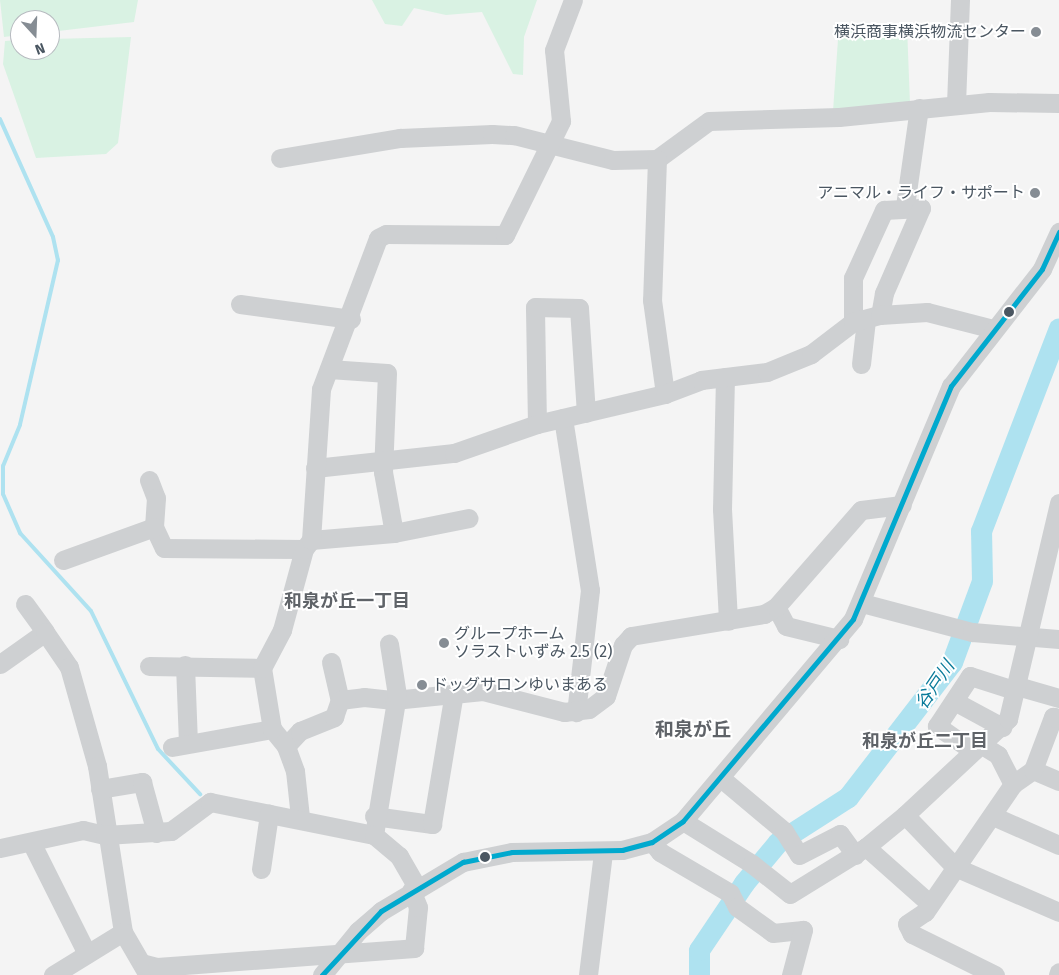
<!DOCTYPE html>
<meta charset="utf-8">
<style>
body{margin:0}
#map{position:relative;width:1059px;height:975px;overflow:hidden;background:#f4f4f4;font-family:"Fira Sans","Noto Sans JP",sans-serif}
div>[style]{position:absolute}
.green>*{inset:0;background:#d9f2e3}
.stream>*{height:4px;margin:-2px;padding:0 2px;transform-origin:2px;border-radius:2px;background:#aee2f0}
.river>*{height:21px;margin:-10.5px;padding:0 10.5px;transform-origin:10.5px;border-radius:10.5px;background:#aee2f0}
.minor>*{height:19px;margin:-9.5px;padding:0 9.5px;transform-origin:9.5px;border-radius:9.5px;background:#ced0d2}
.bus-1>*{height:5px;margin:-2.5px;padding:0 2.5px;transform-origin:2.5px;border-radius:2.5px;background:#00a9ce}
.dots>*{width:14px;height:14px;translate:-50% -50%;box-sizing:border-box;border:2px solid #fff;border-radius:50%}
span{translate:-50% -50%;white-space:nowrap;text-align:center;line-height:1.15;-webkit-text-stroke:4px #fff;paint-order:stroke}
.poi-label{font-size:16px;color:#4a5661}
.right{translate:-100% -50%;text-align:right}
.left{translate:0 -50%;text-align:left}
.neighbourhood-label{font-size:18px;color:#5f6368;font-weight:700}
.water-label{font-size:18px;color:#0c7c9b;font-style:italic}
.quarter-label{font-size:19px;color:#5f6368;font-weight:700}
.north{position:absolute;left:10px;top:10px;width:50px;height:50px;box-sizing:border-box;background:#fff;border:1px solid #b7bbc0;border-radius:50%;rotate:160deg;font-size:14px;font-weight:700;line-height:20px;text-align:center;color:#4a5661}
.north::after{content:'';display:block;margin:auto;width:18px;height:22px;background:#868d94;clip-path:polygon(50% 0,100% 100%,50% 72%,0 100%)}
</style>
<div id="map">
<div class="green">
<div style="clip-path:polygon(0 0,138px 0,134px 22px,50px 32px,50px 20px,20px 20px,20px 35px,4px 37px)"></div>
<div style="clip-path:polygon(372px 0,537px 0,524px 37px,523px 75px,513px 74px,482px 12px,446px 15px,414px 8px,402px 26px,385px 24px)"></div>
<div style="clip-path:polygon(839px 25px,907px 26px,910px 104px,833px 111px)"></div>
<div style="clip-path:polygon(131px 37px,118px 143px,106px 154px,36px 158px,3px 64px,5px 41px,20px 40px,20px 50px,50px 50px,50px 39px)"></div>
</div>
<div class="stream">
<div style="left:0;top:119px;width:129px;rotate:65.8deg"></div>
<div style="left:53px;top:237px;width:24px;rotate:78deg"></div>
<div style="left:58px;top:260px;width:169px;rotate:103deg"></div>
<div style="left:20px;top:425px;width:44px;rotate:112.5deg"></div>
<div style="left:3px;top:466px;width:28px;rotate:90deg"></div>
<div style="left:3px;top:494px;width:43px;rotate:66.4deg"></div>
<div style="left:20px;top:533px;width:105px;rotate:47.7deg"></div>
<div style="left:91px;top:611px;width:153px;rotate:64.1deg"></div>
<div style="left:158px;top:749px;width:62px;rotate:47deg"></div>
</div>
<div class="river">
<div style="left:699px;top:975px;width:25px;rotate:-90deg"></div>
<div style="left:699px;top:950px;width:81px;rotate:-56.1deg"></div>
<div style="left:744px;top:883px;width:53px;rotate:-50.3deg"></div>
<div style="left:778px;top:842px;width:83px;rotate:-32.7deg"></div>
<div style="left:848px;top:797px;width:170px;rotate:-52.4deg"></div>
<div style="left:952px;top:662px;width:86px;rotate:-69.7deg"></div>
<div style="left:982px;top:581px;width:50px;rotate:-91.1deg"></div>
<div style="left:981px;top:531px;width:217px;rotate:-69deg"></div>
</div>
<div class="minor">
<div style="left:956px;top:104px;width:104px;rotate:-87.8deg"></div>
<div style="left:280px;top:158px;width:122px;rotate:-9.5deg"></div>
<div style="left:400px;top:138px;width:92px;rotate:-2.5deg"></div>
<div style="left:492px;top:134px;width:22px;rotate:3deg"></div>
<div style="left:514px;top:135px;width:102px;rotate:14.2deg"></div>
<div style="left:613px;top:160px;width:44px;rotate:-1.3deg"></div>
<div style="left:657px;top:159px;width:64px;rotate:-36.2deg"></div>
<div style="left:709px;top:121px;width:130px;rotate:-1.8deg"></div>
<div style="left:839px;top:117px;width:151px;rotate:-5.7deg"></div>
<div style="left:989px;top:102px;width:70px;rotate:0.8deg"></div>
<div style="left:657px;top:159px;width:141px;rotate:92deg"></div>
<div style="left:652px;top:300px;width:95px;rotate:82.1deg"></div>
<div style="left:905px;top:206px;width:99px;rotate:-81.9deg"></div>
<div style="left:240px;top:304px;width:112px;rotate:7.7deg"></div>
<div style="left:853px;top:322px;width:44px;rotate:-90deg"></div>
<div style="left:853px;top:278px;width:75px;rotate:-65.5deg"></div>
<div style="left:884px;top:210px;width:37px;rotate:-3deg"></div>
<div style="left:921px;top:208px;width:93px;rotate:113.5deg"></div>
<div style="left:884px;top:293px;width:22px;rotate:100deg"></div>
<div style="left:861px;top:364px;width:44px;rotate:-83.5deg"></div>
<div style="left:329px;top:369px;width:58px;rotate:3.9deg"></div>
<div style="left:387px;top:373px;width:99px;rotate:92.3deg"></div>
<div style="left:383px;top:472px;width:62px;rotate:79.8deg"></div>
<div style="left:725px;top:377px;width:132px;rotate:91.3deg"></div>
<div style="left:722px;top:509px;width:112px;rotate:86.9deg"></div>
<div style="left:563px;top:418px;width:174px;rotate:81.1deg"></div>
<div style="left:590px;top:590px;width:123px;rotate:96.5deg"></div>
<div style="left:537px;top:424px;width:117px;rotate:-91deg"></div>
<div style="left:535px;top:307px;width:44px;rotate:1.3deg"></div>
<div style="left:579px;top:308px;width:105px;rotate:86.2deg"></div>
<div style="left:315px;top:468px;width:140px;rotate:-6.2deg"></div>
<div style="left:454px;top:453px;width:88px;rotate:-19.3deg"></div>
<div style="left:537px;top:424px;width:131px;rotate:-13.2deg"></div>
<div style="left:665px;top:394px;width:39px;rotate:-21deg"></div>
<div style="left:701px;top:380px;width:66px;rotate:-6.9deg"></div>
<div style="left:767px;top:372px;width:48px;rotate:-22.2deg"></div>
<div style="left:811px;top:354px;width:53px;rotate:-37.3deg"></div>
<div style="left:853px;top:322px;width:28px;rotate:-15deg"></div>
<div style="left:880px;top:315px;width:47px;rotate:-3.7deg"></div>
<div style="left:927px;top:312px;width:68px;rotate:14.4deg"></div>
<div style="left:149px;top:480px;width:19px;rotate:69deg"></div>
<div style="left:156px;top:498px;width:29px;rotate:94deg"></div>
<div style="left:154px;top:527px;width:23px;rotate:65deg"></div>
<div style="left:164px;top:548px;width:140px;rotate:0.4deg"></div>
<div style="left:311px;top:540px;width:83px;rotate:-4.8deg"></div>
<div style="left:394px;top:533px;width:76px;rotate:-11.3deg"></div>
<div style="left:63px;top:560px;width:97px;rotate:-19.9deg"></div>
<div style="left:862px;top:603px;width:114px;rotate:14.8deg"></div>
<div style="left:972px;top:632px;width:87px;rotate:4.6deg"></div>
<div style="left:25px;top:604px;width:34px;rotate:54deg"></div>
<div style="left:776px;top:607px;width:21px;rotate:62deg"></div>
<div style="left:786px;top:626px;width:55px;rotate:13.8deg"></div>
<div style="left:331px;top:662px;width:39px;rotate:77deg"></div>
<div style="left:0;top:664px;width:55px;rotate:-35.4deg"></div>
<div style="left:45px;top:632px;width:42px;rotate:55.6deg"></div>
<div style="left:69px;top:667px;width:103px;rotate:74.2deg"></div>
<div style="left:97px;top:766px;width:168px;rotate:81.1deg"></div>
<div style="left:123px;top:932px;width:50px;rotate:59.8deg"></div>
<div style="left:185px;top:665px;width:78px;rotate:87.8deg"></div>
<div style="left:149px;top:666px;width:113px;rotate:1deg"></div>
<div style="left:1017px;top:686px;width:44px;rotate:15.9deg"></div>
<div style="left:954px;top:701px;width:55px;rotate:28.4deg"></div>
<div style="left:982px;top:745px;width:19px;rotate:32deg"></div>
<div style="left:998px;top:755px;width:33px;rotate:63deg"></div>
<div style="left:286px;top:746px;width:21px;rotate:-47deg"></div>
<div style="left:300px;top:731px;width:37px;rotate:-22deg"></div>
<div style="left:334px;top:717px;width:18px;rotate:-71deg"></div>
<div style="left:340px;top:700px;width:24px;rotate:-7deg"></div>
<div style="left:364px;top:697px;width:30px;rotate:6deg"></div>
<div style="left:394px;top:700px;width:89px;rotate:-5.8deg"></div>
<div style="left:483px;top:691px;width:84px;rotate:14.5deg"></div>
<div style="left:564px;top:712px;width:25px;rotate:-7deg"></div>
<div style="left:589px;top:709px;width:21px;rotate:-37deg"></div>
<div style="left:606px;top:696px;width:54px;rotate:-71.6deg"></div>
<div style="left:623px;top:645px;width:12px;rotate:-48deg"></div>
<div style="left:631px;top:636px;width:135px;rotate:-9.4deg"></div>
<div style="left:764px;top:614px;width:14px;rotate:-30deg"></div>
<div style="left:776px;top:607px;width:129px;rotate:-48.8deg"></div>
<div style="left:861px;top:510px;width:41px;rotate:-7deg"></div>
<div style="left:172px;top:747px;width:102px;rotate:-10.2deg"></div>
<div style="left:973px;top:751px;width:44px;rotate:-145.2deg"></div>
<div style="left:937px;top:726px;width:60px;rotate:-56.6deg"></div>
<div style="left:970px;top:676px;width:46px;rotate:17.7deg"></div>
<div style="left:1033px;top:770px;width:28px;rotate:23deg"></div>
<div style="left:722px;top:779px;width:81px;rotate:40deg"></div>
<div style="left:784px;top:831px;width:28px;rotate:58deg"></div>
<div style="left:799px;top:855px;width:46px;rotate:-27.1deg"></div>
<div style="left:840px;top:834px;width:26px;rotate:54deg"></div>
<div style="left:100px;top:789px;width:43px;rotate:-9.5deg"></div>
<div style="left:142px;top:782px;width:53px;rotate:74.6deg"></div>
<div style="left:905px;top:815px;width:72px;rotate:46.1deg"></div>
<div style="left:955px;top:867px;width:113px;rotate:23.4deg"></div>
<div style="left:374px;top:816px;width:59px;rotate:7.9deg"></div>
<div style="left:432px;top:824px;width:133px;rotate:-80.5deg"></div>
<div style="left:993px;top:816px;width:72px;rotate:23.7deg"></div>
<div style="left:300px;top:817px;width:46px;rotate:-96.2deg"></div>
<div style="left:295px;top:771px;width:27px;rotate:-110deg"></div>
<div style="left:286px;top:746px;width:22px;rotate:-129deg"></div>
<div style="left:272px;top:729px;width:62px;rotate:-99.3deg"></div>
<div style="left:262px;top:668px;width:43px;rotate:-62.2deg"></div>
<div style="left:282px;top:630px;width:84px;rotate:-74.8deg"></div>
<div style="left:304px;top:549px;width:11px;rotate:-52deg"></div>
<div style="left:311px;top:540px;width:151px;rotate:-86.2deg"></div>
<div style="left:321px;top:389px;width:161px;rotate:-69.3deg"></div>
<div style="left:378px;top:238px;width:9px;rotate:-27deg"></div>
<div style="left:386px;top:234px;width:119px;rotate:0.5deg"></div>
<div style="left:505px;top:235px;width:127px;rotate:-63.8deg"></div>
<div style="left:561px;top:121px;width:71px;rotate:-95.6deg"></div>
<div style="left:554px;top:50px;width:53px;rotate:-69.2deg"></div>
<div style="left:683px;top:821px;width:81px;rotate:31.9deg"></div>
<div style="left:752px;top:864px;width:48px;rotate:38.3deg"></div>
<div style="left:790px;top:894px;width:89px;rotate:-31.7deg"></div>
<div style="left:866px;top:847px;width:50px;rotate:-39.4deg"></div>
<div style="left:905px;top:815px;width:141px;rotate:-43deg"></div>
<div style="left:1008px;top:719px;width:222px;rotate:-76.7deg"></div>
<div style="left:374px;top:835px;width:142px;rotate:-80.7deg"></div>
<div style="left:397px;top:695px;width:52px;rotate:-98.9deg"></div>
<div style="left:31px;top:842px;width:125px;rotate:63.4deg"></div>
<div style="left:652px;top:842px;width:13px;rotate:51deg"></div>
<div style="left:660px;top:852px;width:81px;rotate:30.4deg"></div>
<div style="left:730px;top:893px;width:16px;rotate:63deg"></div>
<div style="left:737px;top:907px;width:44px;rotate:35.8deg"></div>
<div style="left:773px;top:933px;width:30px;rotate:-6deg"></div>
<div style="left:803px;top:930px;width:47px;rotate:104.9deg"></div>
<div style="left:866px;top:847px;width:84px;rotate:41.6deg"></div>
<div style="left:0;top:848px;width:85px;rotate:-12.2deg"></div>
<div style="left:83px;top:830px;width:23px;rotate:13deg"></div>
<div style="left:105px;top:835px;width:66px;rotate:-3.5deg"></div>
<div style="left:171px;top:831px;width:49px;rotate:-36.6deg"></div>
<div style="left:210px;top:802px;width:167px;rotate:11.4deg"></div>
<div style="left:374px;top:835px;width:33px;rotate:40deg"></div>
<div style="left:399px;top:856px;width:34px;rotate:60deg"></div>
<div style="left:261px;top:869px;width:56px;rotate:-81.7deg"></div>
<div style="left:145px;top:964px;width:12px;rotate:14deg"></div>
<div style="left:157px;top:967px;width:258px;rotate:-4.2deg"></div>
<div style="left:414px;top:948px;width:41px;rotate:-84.4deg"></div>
<div style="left:418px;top:907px;width:18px;rotate:-112deg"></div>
<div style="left:53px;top:975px;width:82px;rotate:-31.6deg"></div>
<div style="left:322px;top:975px;width:57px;rotate:-50.7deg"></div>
<div style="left:358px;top:931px;width:30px;rotate:-41deg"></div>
<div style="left:381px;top:911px;width:96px;rotate:-30.9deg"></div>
<div style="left:463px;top:862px;width:50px;rotate:-11.5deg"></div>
<div style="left:512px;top:852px;width:110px;rotate:-1deg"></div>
<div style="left:622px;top:850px;width:31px;rotate:-15deg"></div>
<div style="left:652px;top:842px;width:37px;rotate:-34deg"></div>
<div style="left:683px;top:821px;width:264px;rotate:-49.9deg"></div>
<div style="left:853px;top:619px;width:253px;rotate:-67.2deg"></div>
<div style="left:951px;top:386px;width:148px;rotate:-52.1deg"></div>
<div style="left:1042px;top:269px;width:41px;rotate:-65.3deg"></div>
<div style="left:588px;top:975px;width:123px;rotate:-83deg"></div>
<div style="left:995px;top:975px;width:93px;rotate:-153.7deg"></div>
<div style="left:912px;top:934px;width:11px;rotate:-117deg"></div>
<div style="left:907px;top:924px;width:22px;rotate:-34deg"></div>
<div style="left:925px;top:912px;width:155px;rotate:-55.5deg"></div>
<div style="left:1013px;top:784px;width:24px;rotate:-35deg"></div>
<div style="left:1033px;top:770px;width:57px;rotate:-69.3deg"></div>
<div style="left:1053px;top:717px;width:6px;rotate:9deg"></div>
<div style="left:1058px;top:975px;width:3px;rotate:-72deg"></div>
</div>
<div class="bus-1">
<div style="left:322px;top:975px;width:87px;rotate:-47.3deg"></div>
<div style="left:381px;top:911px;width:96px;rotate:-30.9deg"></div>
<div style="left:463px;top:862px;width:50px;rotate:-11.5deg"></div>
<div style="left:512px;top:852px;width:110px;rotate:-1deg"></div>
<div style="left:622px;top:850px;width:31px;rotate:-15deg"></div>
<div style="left:652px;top:842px;width:37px;rotate:-34deg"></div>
<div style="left:683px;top:821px;width:264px;rotate:-49.9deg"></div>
<div style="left:853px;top:619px;width:253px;rotate:-67.2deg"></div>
<div style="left:951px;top:386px;width:148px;rotate:-52.1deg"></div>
<div style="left:1042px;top:269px;width:41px;rotate:-65.3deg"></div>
</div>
<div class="dots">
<div style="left:1036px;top:32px;background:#868d94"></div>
<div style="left:1035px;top:193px;background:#868d94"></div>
<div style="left:1009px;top:312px;background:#4a5661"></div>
<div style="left:444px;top:643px;background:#868d94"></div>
<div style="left:422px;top:685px;background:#868d94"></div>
<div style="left:485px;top:857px;background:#4a5661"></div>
</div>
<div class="poi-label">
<span class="right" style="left:1026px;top:32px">横浜商事横浜物流センター</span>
<span class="right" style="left:1025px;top:193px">アニマル・ライフ・サポート</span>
<span class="left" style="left:454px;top:643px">グループホーム<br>ソラストいずみ 2.5 (2)</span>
<span class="left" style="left:432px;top:685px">ドッグサロンゆいまある</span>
</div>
<div class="neighbourhood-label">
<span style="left:347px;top:601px">和泉が丘一丁目</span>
<span style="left:925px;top:741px">和泉が丘二丁目</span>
</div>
<div class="water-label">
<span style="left:935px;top:685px;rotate:-56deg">谷戸川</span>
</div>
<div class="quarter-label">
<span style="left:693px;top:730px">和泉が丘</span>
</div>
<div class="north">N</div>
</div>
